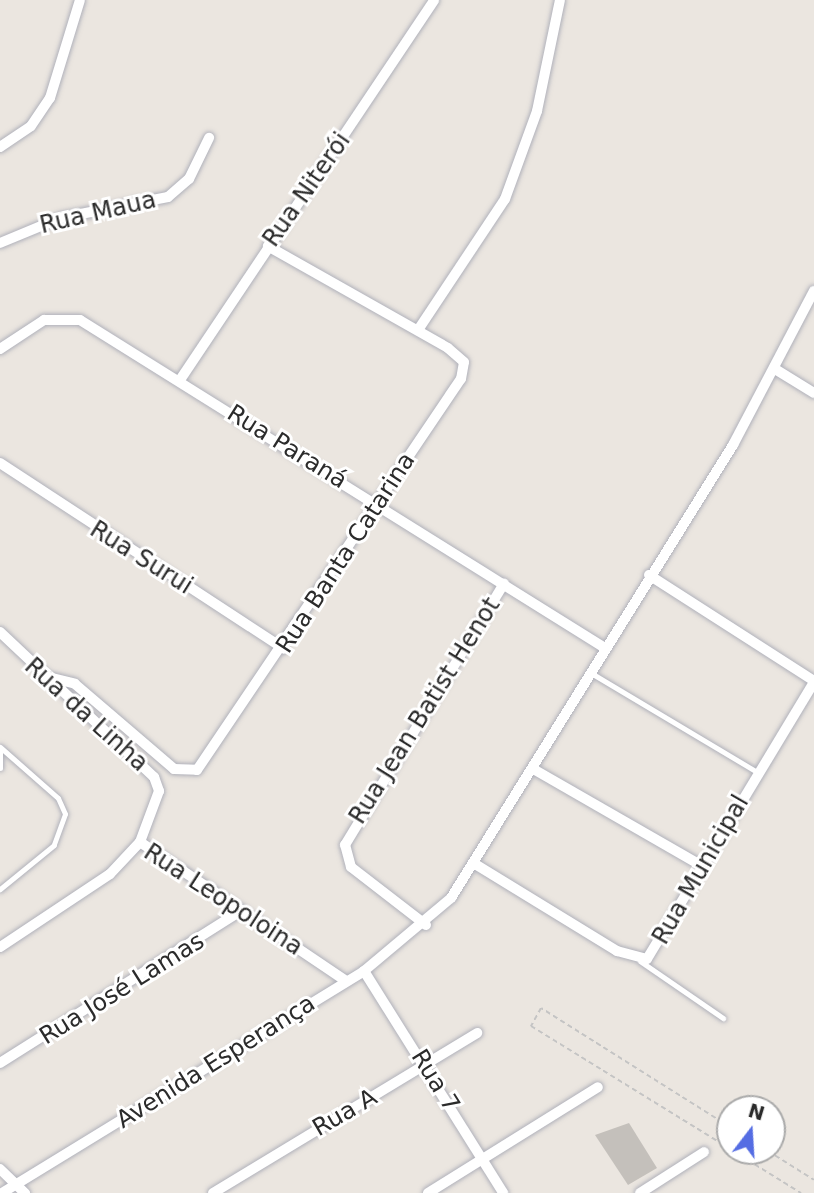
<!DOCTYPE html>
<meta charset="utf-8">
<style>
body{margin:0}
#map{position:relative;width:814px;height:1193px;overflow:hidden;background:#ebe6e0;font-family:"DejaVu Sans",sans-serif}
div>[style]{position:absolute}
.building>*{inset:0;background:#c4c0bb}
.path>*{height:2px;margin-top:-1px;transform-origin:0;background:repeating-linear-gradient(90deg,#c4c4c4 0 5px,transparent 0 8.5px)}
.roads{filter:drop-shadow(0 0 2px #b0b1ba) drop-shadow(0 0 2px #b0b1ba)}
.lane>*{height:5px;margin:-2.5px;padding:0 2.5px;transform-origin:2.5px;border-radius:2.5px;background:#fff}
.street>*{height:10px;margin:-5px;padding:0 5px;transform-origin:5px;border-radius:5px;background:#fff}
span{translate:-50% -50%;white-space:nowrap;text-align:center;line-height:1.15;-webkit-text-stroke:6px #fff;paint-order:stroke}
.street-label{font-size:24px;color:#2b2b2b}
.north{position:absolute;left:716px;top:1095px;width:70px;height:70px;box-sizing:border-box;background:#fff;border:2px solid #aaa;border-radius:50%;rotate:17deg;font-size:19px;font-weight:700;line-height:28px;text-align:center;color:#2b2b2b}
.north::after{content:'';display:block;margin:auto;width:24px;height:32px;background:#556de3;clip-path:polygon(50% 0,100% 100%,50% 72%,0 100%)}
</style>
<div id="map">
<div class="building">
<div style="clip-path:polygon(629px 1123px,657px 1168px,628px 1185px,595px 1135px)"></div>
</div>
<div class="path">
<div style="left:730px;top:1127px;width:223px;rotate:-147.8deg"></div>
<div style="left:541px;top:1008px;width:21px;rotate:119deg"></div>
<div style="left:531px;top:1026px;width:234px;rotate:31.7deg"></div>
<div style="left:733px;top:1151px;width:80px;rotate:31.7deg"></div>
<div style="left:768px;top:1151px;width:54px;rotate:32.2deg"></div>
</div>
<div class="roads">
<div class="lane">
<div style="left:591px;top:673px;width:193px;rotate:30.8deg"></div>
<div style="left:0;top:747px;width:77px;rotate:41.3deg"></div>
<div style="left:58px;top:798px;width:17px;rotate:66deg"></div>
<div style="left:65px;top:814px;width:33px;rotate:110deg"></div>
<div style="left:54px;top:845px;width:70px;rotate:140.8deg"></div>
<div style="left:0;top:752px;width:16px;rotate:90deg"></div>
<div style="left:640px;top:961px;width:101px;rotate:34.5deg"></div>
</div>
<div class="street">
<div style="left:0;top:147px;width:37px;rotate:-34deg"></div>
<div style="left:31px;top:126px;width:34px;rotate:-56deg"></div>
<div style="left:50px;top:98px;width:102px;rotate:-73deg"></div>
<div style="left:0;top:243px;width:65px;rotate:-22.6deg"></div>
<div style="left:60px;top:218px;width:110px;rotate:-11deg"></div>
<div style="left:168px;top:197px;width:28px;rotate:-41deg"></div>
<div style="left:189px;top:179px;width:46px;rotate:-64deg"></div>
<div style="left:418px;top:330px;width:157px;rotate:-56.4deg"></div>
<div style="left:505px;top:199px;width:94px;rotate:-70deg"></div>
<div style="left:537px;top:111px;width:113px;rotate:-78.3deg"></div>
<div style="left:0;top:349px;width:53px;rotate:-33.4deg"></div>
<div style="left:44px;top:320px;width:36px"></div>
<div style="left:80px;top:320px;width:619px;rotate:32deg"></div>
<div style="left:775px;top:369px;width:46px;rotate:31.6deg"></div>
<div style="left:180px;top:380px;width:457px;rotate:-56.2deg"></div>
<div style="left:0;top:463px;width:339px;rotate:33.2deg"></div>
<div style="left:649px;top:575px;width:196px;rotate:32.7deg"></div>
<div style="left:0;top:632px;width:212px;rotate:43.3deg"></div>
<div style="left:154px;top:777px;width:15px;rotate:70deg"></div>
<div style="left:159px;top:791px;width:54px;rotate:110.4deg"></div>
<div style="left:140px;top:842px;width:44px;rotate:133.2deg"></div>
<div style="left:110px;top:874px;width:132px;rotate:146.4deg"></div>
<div style="left:40px;top:675px;width:36px;rotate:14deg"></div>
<div style="left:75px;top:684px;width:130px;rotate:40.6deg"></div>
<div style="left:174px;top:769px;width:23px;rotate:2deg"></div>
<div style="left:197px;top:770px;width:472px;rotate:-56deg"></div>
<div style="left:461px;top:379px;width:17px;rotate:-80deg"></div>
<div style="left:464px;top:362px;width:21px;rotate:-139deg"></div>
<div style="left:448px;top:348px;width:207px;rotate:-150.5deg"></div>
<div style="left:535px;top:770px;width:193px;rotate:29.9deg"></div>
<div style="left:140px;top:842px;width:249px;rotate:34deg"></div>
<div style="left:475px;top:864px;width:167px;rotate:31.5deg"></div>
<div style="left:617px;top:951px;width:31px;rotate:15deg"></div>
<div style="left:647px;top:959px;width:323px;rotate:-58.9deg"></div>
<div style="left:426px;top:925px;width:95px;rotate:-142.3deg"></div>
<div style="left:351px;top:867px;width:23px;rotate:-105deg"></div>
<div style="left:345px;top:845px;width:306px;rotate:-58.7deg"></div>
<div style="left:364px;top:971px;width:262px;rotate:57.9deg"></div>
<div style="left:0;top:1063px;width:286px;rotate:-32.3deg"></div>
<div style="left:0;top:1169px;width:35px;rotate:44deg"></div>
<div style="left:2px;top:1193px;width:425px;rotate:-31.5deg"></div>
<div style="left:364px;top:971px;width:114px;rotate:-40deg"></div>
<div style="left:451px;top:898px;width:534px;rotate:-58.1deg"></div>
<div style="left:733px;top:445px;width:174px;rotate:-62.3deg"></div>
<div style="left:213px;top:1193px;width:309px;rotate:-31.2deg"></div>
<div style="left:428px;top:1193px;width:200px;rotate:-31.9deg"></div>
<div style="left:640px;top:1193px;width:76px;rotate:-32.6deg"></div>
</div>
</div>
<div class="street-label">
<span style="left:307px;top:190px;rotate:-55deg">Rua Niterói</span>
<span style="left:98px;top:213px;rotate:-13deg">Rua Maua</span>
<span style="left:287px;top:447px;rotate:32deg">Rua Paraná</span>
<span style="left:346px;top:553px;rotate:-57deg">Rua Banta Catarina</span>
<span style="left:141px;top:558px;rotate:32deg">Rua Surui</span>
<span style="left:425px;top:711px;rotate:-58deg">Rua Jean Batist Henot</span>
<span style="left:86px;top:715px;rotate:42deg">Rua da Linha</span>
<span style="left:701px;top:870px;rotate:-60deg">Rua Municipal</span>
<span style="left:223px;top:900px;rotate:33deg">Rua Leopoloina</span>
<span style="left:122px;top:989px;rotate:-32deg">Rua José Lamas</span>
<span style="left:216px;top:1062px;rotate:-32deg">Avenida Esperança</span>
<span style="left:435px;top:1081px;rotate:58deg">Rua 7</span>
<span style="left:345px;top:1113px;rotate:-30deg">Rua A</span>
</div>
<div class="north">N</div>
</div>
